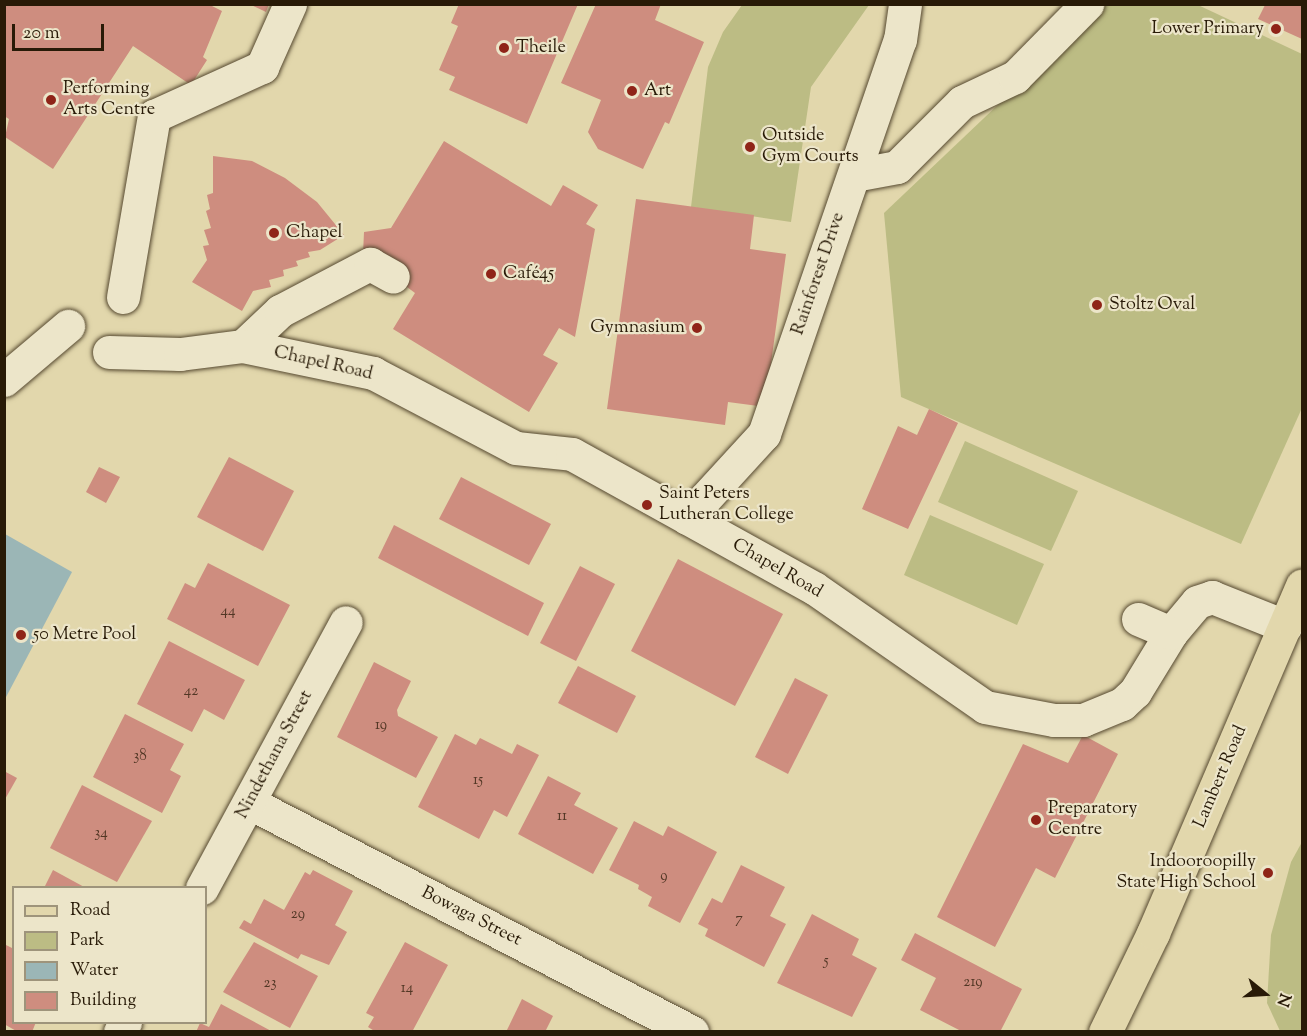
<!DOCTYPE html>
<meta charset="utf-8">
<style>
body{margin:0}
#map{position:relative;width:1307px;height:1036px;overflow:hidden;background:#e2d7ac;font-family:"Sorts Mill Goudy",serif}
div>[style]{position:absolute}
.green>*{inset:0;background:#bcbc84}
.water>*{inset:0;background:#9bb6b6}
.building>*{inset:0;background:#ce8d7f}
.roads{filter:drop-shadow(0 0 2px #564930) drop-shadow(0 0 2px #564930)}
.minor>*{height:33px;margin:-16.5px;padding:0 16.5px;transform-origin:16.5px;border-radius:16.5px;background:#ece5c9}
.major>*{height:33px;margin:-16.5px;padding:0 16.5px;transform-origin:16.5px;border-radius:16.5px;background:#e2d7ac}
.dots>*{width:16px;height:16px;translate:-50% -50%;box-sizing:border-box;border:3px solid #ece5c9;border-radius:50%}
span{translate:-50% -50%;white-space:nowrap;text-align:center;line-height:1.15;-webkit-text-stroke:4.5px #ece5c9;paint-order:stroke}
.number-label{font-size:15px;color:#523725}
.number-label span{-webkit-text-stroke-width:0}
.poi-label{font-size:18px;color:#281a07}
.right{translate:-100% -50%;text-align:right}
.left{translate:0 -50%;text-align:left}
.street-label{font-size:18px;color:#281a07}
.frame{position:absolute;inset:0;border:6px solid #281a07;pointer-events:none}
.legend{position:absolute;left:12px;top:886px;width:195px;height:138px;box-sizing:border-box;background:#ece5c9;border:2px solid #9e947b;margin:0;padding:8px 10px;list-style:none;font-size:18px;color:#281a07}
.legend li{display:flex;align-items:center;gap:12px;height:30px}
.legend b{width:30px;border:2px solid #9e947b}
.north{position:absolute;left:1235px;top:964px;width:60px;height:60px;-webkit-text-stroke:4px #ece5c9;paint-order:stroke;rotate:108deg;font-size:16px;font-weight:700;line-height:24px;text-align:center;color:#281a07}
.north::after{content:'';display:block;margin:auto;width:21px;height:27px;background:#281a07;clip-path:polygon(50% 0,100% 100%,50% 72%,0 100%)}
.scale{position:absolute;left:12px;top:24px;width:92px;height:27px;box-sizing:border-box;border:3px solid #281a07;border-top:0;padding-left:8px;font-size:18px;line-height:21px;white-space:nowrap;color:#281a07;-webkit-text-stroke:4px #ece5c9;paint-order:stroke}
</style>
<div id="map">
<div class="green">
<div style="clip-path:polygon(742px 5px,869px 5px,811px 87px,791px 222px,691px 207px,708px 67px,723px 32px)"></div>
<div style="clip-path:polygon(1103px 5px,1198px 5px,1302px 54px,1302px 408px,1241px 544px,901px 397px,884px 213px)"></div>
<div style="clip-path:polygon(965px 441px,1078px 491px,1051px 551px,938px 502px)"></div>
<div style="clip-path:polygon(930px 515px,1044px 564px,1017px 625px,904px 575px)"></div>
<div style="clip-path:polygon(1302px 842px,1302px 1031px,1280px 1031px,1267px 1003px,1271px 935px,1291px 862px)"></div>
</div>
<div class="water">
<div style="clip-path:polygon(5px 534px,72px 572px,5px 699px)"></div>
</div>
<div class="building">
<div style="clip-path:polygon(4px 4px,208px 4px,222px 11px,203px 57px,207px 60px,191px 85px,133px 46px,53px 169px,5px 137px,9px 119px,4px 116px)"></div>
<div style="clip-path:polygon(249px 4px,269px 4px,266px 12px)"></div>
<div style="clip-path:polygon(459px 4px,578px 4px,527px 124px,449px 90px,455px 77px,439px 70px,458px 26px,451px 23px)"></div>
<div style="clip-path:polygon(596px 4px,661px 4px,655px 20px,704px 42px,669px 124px,665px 122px,643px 169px,598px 149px,588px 132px,601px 100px,561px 83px)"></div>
<div style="clip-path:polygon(1265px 5px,1302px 5px,1302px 39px,1258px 19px)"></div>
<div style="clip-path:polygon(444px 141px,551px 206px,563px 185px,598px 205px,586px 224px,595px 229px,575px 337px,559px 328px,543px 355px,558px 363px,529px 412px,393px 329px,415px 293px,363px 254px,364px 232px,391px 228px)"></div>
<div style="clip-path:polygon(213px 156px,252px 161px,285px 178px,317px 202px,344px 235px,320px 250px,308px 252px,310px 257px,296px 261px,298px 266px,283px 270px,284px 276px,269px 280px,271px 287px,253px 291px,242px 311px,192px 282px,207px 260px,203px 246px,209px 245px,204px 230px,211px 228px,206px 211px,210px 209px,207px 195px,213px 193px)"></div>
<div style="clip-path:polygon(636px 199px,754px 215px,750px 249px,786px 254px,765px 407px,728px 402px,725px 425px,607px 409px)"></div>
<div style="clip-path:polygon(929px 409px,958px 423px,908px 529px,862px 509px,898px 426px,917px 435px)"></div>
<div style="clip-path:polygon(229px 457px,294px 491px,263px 551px,197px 517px)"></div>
<div style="clip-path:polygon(99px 467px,120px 477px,106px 503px,86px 492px)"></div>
<div style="clip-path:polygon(461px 477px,551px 524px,529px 565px,439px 519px)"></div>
<div style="clip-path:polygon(394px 525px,544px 603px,528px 636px,378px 558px)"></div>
<div style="clip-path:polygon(678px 559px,783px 614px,735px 706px,631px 651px)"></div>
<div style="clip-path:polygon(208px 563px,290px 605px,258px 666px,167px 619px,185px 583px,195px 588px)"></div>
<div style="clip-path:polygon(580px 566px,615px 584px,576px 661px,540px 643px)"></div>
<div style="clip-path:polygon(169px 641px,245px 680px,224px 720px,204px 709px,192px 732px,137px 704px)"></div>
<div style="clip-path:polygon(374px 662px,411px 681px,397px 710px,398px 716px,438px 737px,416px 778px,337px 737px)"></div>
<div style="clip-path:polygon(578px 666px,636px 696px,617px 733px,558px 703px)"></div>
<div style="clip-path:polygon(795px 678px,828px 695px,788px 774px,755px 757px)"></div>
<div style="clip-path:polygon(125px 714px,184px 744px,170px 770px,181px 776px,162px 813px,93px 777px)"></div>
<div style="clip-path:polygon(455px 734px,476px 745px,480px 738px,512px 754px,517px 744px,539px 755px,507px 817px,494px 810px,479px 839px,418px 807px)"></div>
<div style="clip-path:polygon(1083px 735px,1118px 754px,1055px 878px,1036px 868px,995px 947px,937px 917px,1023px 744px,1068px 763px)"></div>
<div style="clip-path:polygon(4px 771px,17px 778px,4px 801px)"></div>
<div style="clip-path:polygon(548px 776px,581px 793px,574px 805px,618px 828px,593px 874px,518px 834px)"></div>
<div style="clip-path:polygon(82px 785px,152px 821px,117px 882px,50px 848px)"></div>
<div style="clip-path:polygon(634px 821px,663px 836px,668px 826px,717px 852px,680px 923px,648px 906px,652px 897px,638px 889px,639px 885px,609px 870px)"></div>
<div style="clip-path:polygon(741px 865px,785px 887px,770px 916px,786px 924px,764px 967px,705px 936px,708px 929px,698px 924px,712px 898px,722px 903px)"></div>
<div style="clip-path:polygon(53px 870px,86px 888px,44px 888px)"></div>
<div style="clip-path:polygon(313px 870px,353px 891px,335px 925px,347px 932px,329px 965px,301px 954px,298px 959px,239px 928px,244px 920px,251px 924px,264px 899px,284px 910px,305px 872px,310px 875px)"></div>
<div style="clip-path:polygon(812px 914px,859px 939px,852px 955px,877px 968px,852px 1017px,777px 983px)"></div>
<div style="clip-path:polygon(915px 933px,1022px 989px,1000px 1032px,963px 1032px,920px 1010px,936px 978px,901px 960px)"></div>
<div style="clip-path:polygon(254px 942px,318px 976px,290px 1028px,223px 992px)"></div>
<div style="clip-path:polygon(405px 942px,448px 965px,412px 1032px,376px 1032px,368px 1027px,374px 1017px,366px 1013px)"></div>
<div style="clip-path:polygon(4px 944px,14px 949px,14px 1022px,36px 1022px,32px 1032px,18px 1032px,4px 1024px)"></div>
<div style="clip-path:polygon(522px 999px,553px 1016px,545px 1032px,506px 1032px)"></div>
<div style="clip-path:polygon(221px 1004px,273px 1032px,196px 1032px,200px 1023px,209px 1027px)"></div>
</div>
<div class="roads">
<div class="minor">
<div style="left:854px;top:175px;width:44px;rotate:-10.5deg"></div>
<div style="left:897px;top:167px;width:92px;rotate:-45deg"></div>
<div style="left:962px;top:102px;width:59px;rotate:-25.3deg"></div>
<div style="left:1015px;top:77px;width:103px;rotate:-45.4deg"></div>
<div style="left:123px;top:297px;width:184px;rotate:-80.3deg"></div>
<div style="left:154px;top:116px;width:119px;rotate:-24.4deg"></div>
<div style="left:262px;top:67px;width:69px;rotate:-66deg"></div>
<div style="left:243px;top:346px;width:51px;rotate:-43.4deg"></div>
<div style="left:280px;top:311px;width:102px;rotate:-27.6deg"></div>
<div style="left:370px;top:264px;width:26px;rotate:29deg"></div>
<div style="left:109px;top:352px;width:71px;rotate:1.6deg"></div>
<div style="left:180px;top:354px;width:64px;rotate:-7.2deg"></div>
<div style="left:243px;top:346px;width:133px;rotate:11.7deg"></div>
<div style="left:373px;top:373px;width:161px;rotate:27.7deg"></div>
<div style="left:516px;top:448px;width:56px;rotate:6.1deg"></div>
<div style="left:572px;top:454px;width:277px;rotate:29deg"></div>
<div style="left:814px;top:588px;width:208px;rotate:34.8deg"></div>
<div style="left:985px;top:707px;width:70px;rotate:10.7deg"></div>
<div style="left:1054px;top:720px;width:29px"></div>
<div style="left:1083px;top:720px;width:42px;rotate:-22.3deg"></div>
<div style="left:1122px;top:704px;width:18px;rotate:-43deg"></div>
<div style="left:1135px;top:692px;width:69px;rotate:-58.6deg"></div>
<div style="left:1171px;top:633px;width:40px;rotate:-50deg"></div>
<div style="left:1197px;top:602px;width:16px;rotate:-18deg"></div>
<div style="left:1212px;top:597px;width:79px;rotate:21.7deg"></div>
<div style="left:4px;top:380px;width:84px;rotate:-40.2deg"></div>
<div style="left:687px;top:518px;width:114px;rotate:-47.5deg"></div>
<div style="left:764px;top:434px;width:417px;rotate:-71deg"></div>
<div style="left:900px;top:40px;width:36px;rotate:-82deg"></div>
<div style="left:1138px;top:619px;width:36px;rotate:23deg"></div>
<div style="left:250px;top:803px;width:498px;rotate:27.4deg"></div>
<div style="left:202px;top:888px;width:302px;rotate:-61.6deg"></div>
<div style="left:120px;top:1032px;width:11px;rotate:-63deg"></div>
</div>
<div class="major">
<div style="left:1105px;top:1032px;width:110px;rotate:-64.1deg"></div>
<div style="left:1153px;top:933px;width:378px;rotate:-66.8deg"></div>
</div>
</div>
<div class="dots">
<div style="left:1276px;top:29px;background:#8f2418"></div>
<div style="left:504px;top:48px;background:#8f2418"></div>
<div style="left:632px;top:91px;background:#8f2418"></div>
<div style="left:51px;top:100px;background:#8f2418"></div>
<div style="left:750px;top:147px;background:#8f2418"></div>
<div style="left:274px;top:233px;background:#8f2418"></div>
<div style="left:491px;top:274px;background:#8f2418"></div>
<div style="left:1097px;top:305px;background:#8f2418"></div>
<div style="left:697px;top:328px;background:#8f2418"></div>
<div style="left:647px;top:505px;background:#8f2418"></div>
<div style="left:21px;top:635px;background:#8f2418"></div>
<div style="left:1036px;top:820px;background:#8f2418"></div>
<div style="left:1268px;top:873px;background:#8f2418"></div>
</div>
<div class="number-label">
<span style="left:228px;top:612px">44</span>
<span style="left:191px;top:692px">42</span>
<span style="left:381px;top:726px">19</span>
<span style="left:140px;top:757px">38</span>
<span style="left:478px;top:781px">15</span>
<span style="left:562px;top:817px">11</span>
<span style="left:101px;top:834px">34</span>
<span style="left:664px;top:877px">9</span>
<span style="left:298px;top:915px">29</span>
<span style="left:739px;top:920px">7</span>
<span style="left:826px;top:962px">5</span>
<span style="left:973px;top:983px">219</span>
<span style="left:270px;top:984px">23</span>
<span style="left:407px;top:989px">14</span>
</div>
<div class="poi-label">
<span class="right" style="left:1264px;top:29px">Lower Primary</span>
<span class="left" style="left:516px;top:48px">Theile</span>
<span class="left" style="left:63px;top:100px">Performing<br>Arts Centre</span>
<span class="left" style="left:644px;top:91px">Art</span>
<span class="left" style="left:762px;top:147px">Outside<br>Gym Courts</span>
<span class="left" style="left:286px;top:233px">Chapel</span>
<span class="left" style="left:503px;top:274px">Café45</span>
<span class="left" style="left:1109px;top:305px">Stoltz Oval</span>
<span class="right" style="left:685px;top:328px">Gymnasium</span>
<span class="left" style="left:659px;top:505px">Saint Peters<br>Lutheran College</span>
<span class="left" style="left:33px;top:635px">50 Metre Pool</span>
<span class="left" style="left:1048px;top:820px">Preparatory<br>Centre</span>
<span class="right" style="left:1256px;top:873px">Indooroopilly<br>State High School</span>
</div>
<div class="street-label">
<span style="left:819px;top:274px;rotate:-71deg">Rainforest Drive</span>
<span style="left:323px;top:364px;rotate:13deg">Chapel Road</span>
<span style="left:777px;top:569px;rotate:30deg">Chapel Road</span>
<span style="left:275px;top:755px;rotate:-62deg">Nindethana Street</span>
<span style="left:1221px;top:777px;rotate:-67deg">Lambert Road</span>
<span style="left:471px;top:917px;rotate:27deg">Bowaga Street</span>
</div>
<div class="frame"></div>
<ul class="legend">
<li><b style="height:8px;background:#e2d7ac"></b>Road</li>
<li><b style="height:16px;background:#bcbc84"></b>Park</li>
<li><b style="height:16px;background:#9bb6b6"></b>Water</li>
<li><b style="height:16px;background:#ce8d7f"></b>Building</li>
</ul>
<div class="north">N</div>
<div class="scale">20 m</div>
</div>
